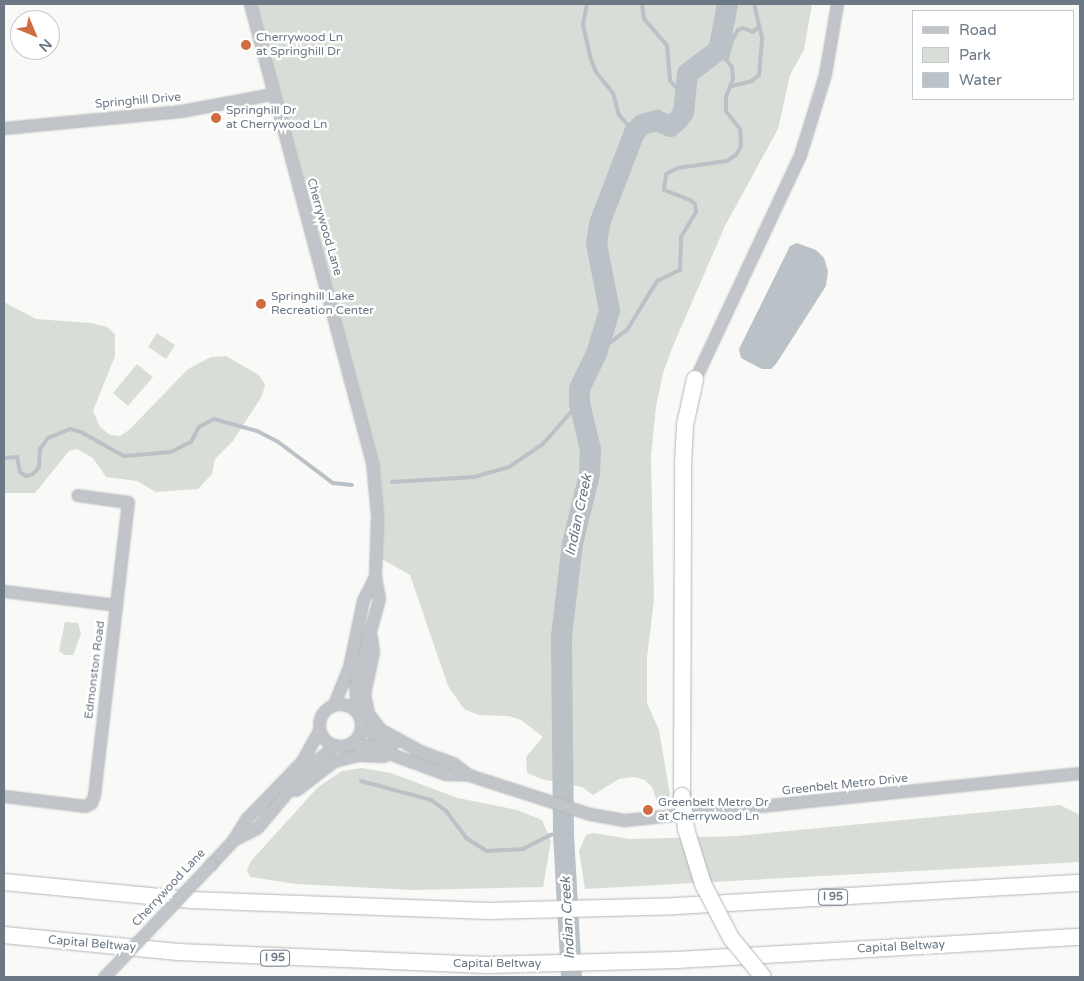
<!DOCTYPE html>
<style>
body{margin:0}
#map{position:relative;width:1084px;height:981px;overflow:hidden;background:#f9f9f7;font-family:"Varela Round",sans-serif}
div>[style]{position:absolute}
.green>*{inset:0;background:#d9ddd7}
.water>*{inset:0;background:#bac2c7}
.stream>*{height:4px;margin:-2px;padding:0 2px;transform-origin:2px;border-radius:2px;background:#bac2c7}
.river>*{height:21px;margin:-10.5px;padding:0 10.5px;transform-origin:10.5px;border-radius:10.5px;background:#bac2c7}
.roads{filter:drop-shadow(0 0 1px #b3b6b9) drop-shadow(0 0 1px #b3b6b9)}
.minor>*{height:11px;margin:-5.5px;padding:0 5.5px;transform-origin:5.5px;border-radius:5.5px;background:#c1c4c8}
.minor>.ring{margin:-5.5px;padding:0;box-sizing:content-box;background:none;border:11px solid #c1c4c8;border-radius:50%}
.highway>*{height:16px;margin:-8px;padding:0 8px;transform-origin:8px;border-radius:8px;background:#fff}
.bridges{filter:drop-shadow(0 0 1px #b3b6b9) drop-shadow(0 0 1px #b3b6b9)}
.minor-bridge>*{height:11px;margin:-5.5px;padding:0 5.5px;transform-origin:5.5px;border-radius:5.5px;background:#c1c4c8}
.highway-bridge>*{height:16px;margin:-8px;padding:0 8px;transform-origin:8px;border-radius:8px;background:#fff}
.dots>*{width:14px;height:14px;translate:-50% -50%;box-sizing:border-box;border:2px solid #fff;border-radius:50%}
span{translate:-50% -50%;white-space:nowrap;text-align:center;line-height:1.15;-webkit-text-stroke:5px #fff;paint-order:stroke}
.shield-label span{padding:1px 4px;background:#fff;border:1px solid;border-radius:4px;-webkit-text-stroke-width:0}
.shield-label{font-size:11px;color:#6c7884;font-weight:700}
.poi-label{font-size:12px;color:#6c7884}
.left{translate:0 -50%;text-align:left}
.street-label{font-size:12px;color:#6c7884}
.water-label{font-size:14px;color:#67777f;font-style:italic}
.frame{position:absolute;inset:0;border:5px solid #6c7884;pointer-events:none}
.legend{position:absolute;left:912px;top:10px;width:162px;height:90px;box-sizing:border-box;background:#fff;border:1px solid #c4c9ce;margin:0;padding:6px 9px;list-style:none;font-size:15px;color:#6c7884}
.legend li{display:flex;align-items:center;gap:10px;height:25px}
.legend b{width:25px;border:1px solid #c4c9ce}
.north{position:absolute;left:10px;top:10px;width:50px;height:50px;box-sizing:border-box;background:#fff;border:1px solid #c4c9ce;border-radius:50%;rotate:135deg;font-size:14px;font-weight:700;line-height:20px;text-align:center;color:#6c7884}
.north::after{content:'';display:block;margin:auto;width:18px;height:22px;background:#cf6c41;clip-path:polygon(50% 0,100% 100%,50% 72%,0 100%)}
</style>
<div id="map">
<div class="green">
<div style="clip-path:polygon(250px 4px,812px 4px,804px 50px,790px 75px,778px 129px,725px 226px,673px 346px,663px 373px,656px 407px,651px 456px,654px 600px,647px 657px,647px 703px,659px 730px,670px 795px,666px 803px,657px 801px,652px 787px,645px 780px,634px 777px,619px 779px,593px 795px,582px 787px,541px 779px,527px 773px,526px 757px,543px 737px,521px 720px,508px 716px,479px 715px,464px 709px,448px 686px,410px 575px,378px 557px,375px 484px)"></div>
<div style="clip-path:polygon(4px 302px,36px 319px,91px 323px,107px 327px,115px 334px,115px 356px,93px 411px,100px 427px,110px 435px,120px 436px,129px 430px,188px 369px,211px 357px,226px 356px,259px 375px,265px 385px,262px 396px,233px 441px,215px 459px,212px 474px,198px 489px,156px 492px,137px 481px,106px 477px,93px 458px,77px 449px,69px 451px,35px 493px,4px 493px)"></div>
<div style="clip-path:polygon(157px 333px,175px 345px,166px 359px,148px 347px)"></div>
<div style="clip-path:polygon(137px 364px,153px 377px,128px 406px,113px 393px)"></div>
<div style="clip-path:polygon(65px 622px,78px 623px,81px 634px,73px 655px,64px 655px,59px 651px)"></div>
<div style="clip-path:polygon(362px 768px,391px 773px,458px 798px,517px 810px,542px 820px,551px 841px,543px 887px,414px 890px,296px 884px,250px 877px,247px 870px,251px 861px,318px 787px,342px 771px)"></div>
<div style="clip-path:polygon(1060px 805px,1080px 815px,1080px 862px,585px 889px,579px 851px,586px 835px,593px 833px,630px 839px,737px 836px)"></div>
</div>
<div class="water">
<div style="clip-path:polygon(797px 243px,816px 250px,824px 258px,828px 271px,826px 286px,776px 364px,771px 369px,762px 369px,741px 358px,739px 349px,790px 246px)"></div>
</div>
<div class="stream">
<div style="left:587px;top:4px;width:21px;rotate:101deg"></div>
<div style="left:583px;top:25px;width:35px;rotate:77deg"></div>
<div style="left:591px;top:59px;width:14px;rotate:69deg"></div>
<div style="left:596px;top:72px;width:27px;rotate:51deg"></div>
<div style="left:613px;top:93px;width:23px;rotate:75deg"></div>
<div style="left:619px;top:115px;width:23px;rotate:49deg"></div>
<div style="left:642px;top:4px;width:15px;rotate:82deg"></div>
<div style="left:644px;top:19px;width:35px;rotate:49deg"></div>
<div style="left:667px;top:45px;width:36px;rotate:85deg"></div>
<div style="left:670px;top:81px;width:21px;rotate:47deg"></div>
<div style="left:727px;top:59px;width:20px;rotate:-75deg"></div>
<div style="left:732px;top:40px;width:12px;rotate:-59deg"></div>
<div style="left:738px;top:30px;width:5px;rotate:-22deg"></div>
<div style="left:743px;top:28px;width:11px;rotate:22deg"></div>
<div style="left:753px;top:32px;width:9px;rotate:-41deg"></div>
<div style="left:732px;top:86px;width:21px;rotate:-14deg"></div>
<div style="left:752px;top:81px;width:9px;rotate:-41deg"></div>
<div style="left:759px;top:75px;width:37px;rotate:-85deg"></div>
<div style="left:762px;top:38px;width:35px;rotate:-103deg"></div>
<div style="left:596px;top:353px;width:39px;rotate:-37deg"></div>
<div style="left:627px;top:330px;width:57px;rotate:-58.5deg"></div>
<div style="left:657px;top:281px;width:25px;rotate:-26deg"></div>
<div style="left:680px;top:270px;width:33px;rotate:-88deg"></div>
<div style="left:681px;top:237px;width:29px;rotate:-59deg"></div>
<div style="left:696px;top:212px;width:8px;rotate:-97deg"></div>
<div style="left:695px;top:204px;width:6px;rotate:-141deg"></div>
<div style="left:690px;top:200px;width:28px;rotate:-159deg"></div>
<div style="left:664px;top:190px;width:16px;rotate:-83deg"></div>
<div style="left:666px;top:174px;width:13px;rotate:-27deg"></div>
<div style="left:678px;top:168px;width:49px;rotate:-8.1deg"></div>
<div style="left:727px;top:161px;width:11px;rotate:-34deg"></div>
<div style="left:736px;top:155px;width:10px;rotate:-61deg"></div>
<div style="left:741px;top:146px;width:17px;rotate:-93deg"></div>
<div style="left:740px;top:129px;width:23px;rotate:-128deg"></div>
<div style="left:726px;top:111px;width:14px;rotate:-90deg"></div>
<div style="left:726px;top:97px;width:19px;rotate:-69deg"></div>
<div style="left:733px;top:79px;width:12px;rotate:-95deg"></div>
<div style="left:732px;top:67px;width:22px;rotate:-129deg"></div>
<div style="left:4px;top:458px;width:13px;rotate:-4deg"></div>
<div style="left:17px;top:457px;width:15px;rotate:79deg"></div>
<div style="left:20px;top:472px;width:7px;rotate:34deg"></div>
<div style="left:26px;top:476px;width:7px;rotate:-16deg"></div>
<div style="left:33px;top:474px;width:9px;rotate:-49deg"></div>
<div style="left:39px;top:467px;width:18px;rotate:-87deg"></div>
<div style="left:40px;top:449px;width:14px;rotate:-54deg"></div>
<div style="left:48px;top:438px;width:24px;rotate:-22deg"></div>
<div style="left:70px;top:429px;width:11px;rotate:15deg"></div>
<div style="left:81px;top:432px;width:49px;rotate:29.2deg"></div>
<div style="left:124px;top:456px;width:47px;rotate:-4.9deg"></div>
<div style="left:171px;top:452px;width:22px;rotate:-27deg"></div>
<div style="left:191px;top:442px;width:17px;rotate:-62deg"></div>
<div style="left:199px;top:427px;width:17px;rotate:-28deg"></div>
<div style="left:214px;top:419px;width:45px;rotate:15.6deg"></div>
<div style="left:257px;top:431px;width:22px;rotate:27deg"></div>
<div style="left:277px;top:441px;width:70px;rotate:36.9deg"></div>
<div style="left:333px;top:483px;width:19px;rotate:6deg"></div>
<div style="left:392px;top:482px;width:82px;rotate:-3.5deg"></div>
<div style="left:474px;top:477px;width:36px;rotate:-16deg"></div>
<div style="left:509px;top:467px;width:40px;rotate:-34deg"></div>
<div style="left:542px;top:445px;width:56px;rotate:-48.6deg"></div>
<div style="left:361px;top:781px;width:73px;rotate:15.2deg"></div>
<div style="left:431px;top:800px;width:19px;rotate:36deg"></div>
<div style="left:446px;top:811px;width:34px;rotate:53deg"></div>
<div style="left:466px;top:838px;width:25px;rotate:32deg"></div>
<div style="left:487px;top:851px;width:36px;rotate:-3deg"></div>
<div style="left:523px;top:849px;width:30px;rotate:-27deg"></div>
<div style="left:550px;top:835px;width:13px;rotate:-9deg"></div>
</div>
<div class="river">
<div style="left:571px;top:977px;width:144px;rotate:-93.2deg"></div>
<div style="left:563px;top:833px;width:197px;rotate:-90.6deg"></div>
<div style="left:561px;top:636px;width:94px;rotate:-83.3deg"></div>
<div style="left:572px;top:543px;width:71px;rotate:-76.2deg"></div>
<div style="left:589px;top:474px;width:25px;rotate:-88deg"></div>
<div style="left:590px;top:449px;width:47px;rotate:-103.4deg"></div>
<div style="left:579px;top:403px;width:15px;rotate:-90deg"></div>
<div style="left:579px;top:388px;width:39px;rotate:-64deg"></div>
<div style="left:596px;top:353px;width:45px;rotate:-73.2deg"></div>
<div style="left:609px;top:310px;width:68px;rotate:-101deg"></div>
<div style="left:596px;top:243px;width:20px;rotate:-81deg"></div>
<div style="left:599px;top:223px;width:97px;rotate:-69deg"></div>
<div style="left:634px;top:132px;width:11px;rotate:-45deg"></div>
<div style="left:642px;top:124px;width:15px;rotate:-16deg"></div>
<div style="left:656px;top:120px;width:15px;rotate:23deg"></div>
<div style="left:670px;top:126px;width:9px;rotate:-41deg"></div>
<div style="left:677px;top:120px;width:10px;rotate:-53deg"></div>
<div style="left:683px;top:112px;width:39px;rotate:-84deg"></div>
<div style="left:687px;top:73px;width:39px;rotate:-37deg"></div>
<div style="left:718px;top:50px;width:47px;rotate:-78.9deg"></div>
</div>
<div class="roads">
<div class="minor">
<div style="left:250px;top:4px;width:474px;rotate:75.1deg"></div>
<div style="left:372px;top:462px;width:54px;rotate:84.7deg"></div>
<div style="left:377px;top:516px;width:60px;rotate:91.9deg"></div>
<div style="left:375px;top:576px;width:23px;rotate:80deg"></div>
<div style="left:379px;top:599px;width:89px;rotate:105.6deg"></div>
<div style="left:355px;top:685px;width:27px;rotate:86deg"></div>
<div style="left:4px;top:128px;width:178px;rotate:-5.5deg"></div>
<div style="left:181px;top:111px;width:93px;rotate:-10.6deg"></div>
<div style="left:695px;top:379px;width:247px;rotate:-64.9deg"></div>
<div style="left:800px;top:155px;width:85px;rotate:-72.8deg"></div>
<div style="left:825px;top:74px;width:71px;rotate:-80.3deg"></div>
<div style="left:4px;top:591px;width:113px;rotate:7.1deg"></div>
<div style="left:371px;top:637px;width:15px;rotate:82deg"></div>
<div style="left:373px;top:652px;width:43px;rotate:102.1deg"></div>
<div style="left:364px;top:694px;width:19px;rotate:78deg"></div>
<div style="left:368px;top:713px;width:20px;rotate:53deg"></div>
<div style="left:380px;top:729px;width:46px;rotate:28.8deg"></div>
<div class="ring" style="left:319px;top:704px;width:31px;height:31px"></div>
<div style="left:334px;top:704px;width:40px;rotate:-68deg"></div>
<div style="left:349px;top:667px;width:68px;rotate:-78.2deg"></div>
<div style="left:363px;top:600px;width:27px;rotate:-63deg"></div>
<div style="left:361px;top:725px;width:20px;rotate:37deg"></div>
<div style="left:377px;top:737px;width:18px;rotate:19deg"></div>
<div style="left:350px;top:743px;width:17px;rotate:7deg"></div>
<div style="left:367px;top:745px;width:83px;rotate:20.4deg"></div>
<div style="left:445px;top:774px;width:24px;rotate:2deg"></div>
<div style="left:469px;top:775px;width:127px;rotate:17.9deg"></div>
<div style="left:590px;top:814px;width:36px;rotate:10deg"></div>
<div style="left:625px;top:820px;width:457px;rotate:-5.9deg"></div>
<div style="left:414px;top:749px;width:41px;rotate:19.7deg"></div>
<div style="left:453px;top:763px;width:20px;rotate:37deg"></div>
<div style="left:296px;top:790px;width:48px;rotate:-37.3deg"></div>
<div style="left:334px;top:761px;width:25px;rotate:-14deg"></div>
<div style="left:358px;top:755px;width:26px;rotate:2deg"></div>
<div style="left:4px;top:796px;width:82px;rotate:7deg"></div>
<div style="left:85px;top:806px;width:7px;rotate:-27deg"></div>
<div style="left:91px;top:803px;width:9px;rotate:-69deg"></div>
<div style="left:94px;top:795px;width:295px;rotate:-83.4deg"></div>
<div style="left:128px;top:502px;width:51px;rotate:-172.2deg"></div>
<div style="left:233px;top:840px;width:27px;rotate:-27deg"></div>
<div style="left:257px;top:828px;width:81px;rotate:-50deg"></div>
<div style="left:309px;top:766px;width:34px;rotate:-38deg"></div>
<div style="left:211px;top:864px;width:33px;rotate:-47deg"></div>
<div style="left:233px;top:840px;width:25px;rotate:-58deg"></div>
<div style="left:246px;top:819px;width:81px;rotate:-46deg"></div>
<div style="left:302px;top:761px;width:35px;rotate:-61deg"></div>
</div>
<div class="highway">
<div style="left:682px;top:796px;width:332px;rotate:-89.8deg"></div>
<div style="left:683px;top:464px;width:39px;rotate:-87deg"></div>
<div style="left:685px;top:425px;width:47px;rotate:-77.7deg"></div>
<div style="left:4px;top:882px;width:188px;rotate:5.5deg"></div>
<div style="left:191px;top:900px;width:299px;rotate:2.1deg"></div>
<div style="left:490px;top:911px;width:186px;rotate:-1.5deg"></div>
<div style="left:676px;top:906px;width:405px;rotate:-3.3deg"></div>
<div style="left:4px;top:935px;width:175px;rotate:5.6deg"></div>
<div style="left:178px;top:952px;width:309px;rotate:2.4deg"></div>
<div style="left:487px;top:965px;width:190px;rotate:-1.5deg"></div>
<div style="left:677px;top:960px;width:404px;rotate:-3.3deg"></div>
</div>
</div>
<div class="bridges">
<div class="minor-bridge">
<div style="left:104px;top:977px;width:156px;rotate:-46.6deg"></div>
</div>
<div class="highway-bridge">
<div style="left:682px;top:796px;width:33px;rotate:83deg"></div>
<div style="left:686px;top:829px;width:58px;rotate:72.8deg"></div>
<div style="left:703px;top:884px;width:61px;rotate:62.6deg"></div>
<div style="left:731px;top:938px;width:50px;rotate:50.6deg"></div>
</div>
</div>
<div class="dots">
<div style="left:246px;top:45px;background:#cf6c41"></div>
<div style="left:216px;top:118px;background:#cf6c41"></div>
<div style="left:261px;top:304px;background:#cf6c41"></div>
<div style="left:648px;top:810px;background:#cf6c41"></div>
</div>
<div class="shield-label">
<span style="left:833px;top:897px">I 95</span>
<span style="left:275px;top:958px">I 95</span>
</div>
<div class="poi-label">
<span class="left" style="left:256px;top:45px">Cherrywood Ln<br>at Springhill Dr</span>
<span class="left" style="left:226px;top:118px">Springhill Dr<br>at Cherrywood Ln</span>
<span class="left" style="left:271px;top:304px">Springhill Lake<br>Recreation Center</span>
<span class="left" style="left:658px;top:810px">Greenbelt Metro Dr<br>at Cherrywood Ln</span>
</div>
<div class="street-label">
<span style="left:138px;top:101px;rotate:-5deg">Springhill Drive</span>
<span style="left:324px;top:227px;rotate:74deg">Cherrywood Lane</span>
<span style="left:95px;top:670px;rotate:-83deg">Edmonston Road</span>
<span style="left:845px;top:785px;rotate:-6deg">Greenbelt Metro Drive</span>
<span style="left:169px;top:888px;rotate:-47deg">Cherrywood Lane</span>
<span style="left:92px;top:944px;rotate:5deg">Capital Beltway</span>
<span style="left:901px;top:947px;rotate:-3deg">Capital Beltway</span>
<span style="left:497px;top:964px">Capital Beltway</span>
</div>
<div class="water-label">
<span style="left:579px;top:515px;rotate:-78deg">Indian Creek</span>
<span style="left:568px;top:918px;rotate:-93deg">Indian Creek</span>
</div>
<div class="frame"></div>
<ul class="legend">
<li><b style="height:6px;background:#c1c4c8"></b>Road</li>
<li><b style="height:14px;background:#d9ddd7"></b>Park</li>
<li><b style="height:14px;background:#bac2c7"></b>Water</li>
</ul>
<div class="north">N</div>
</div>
